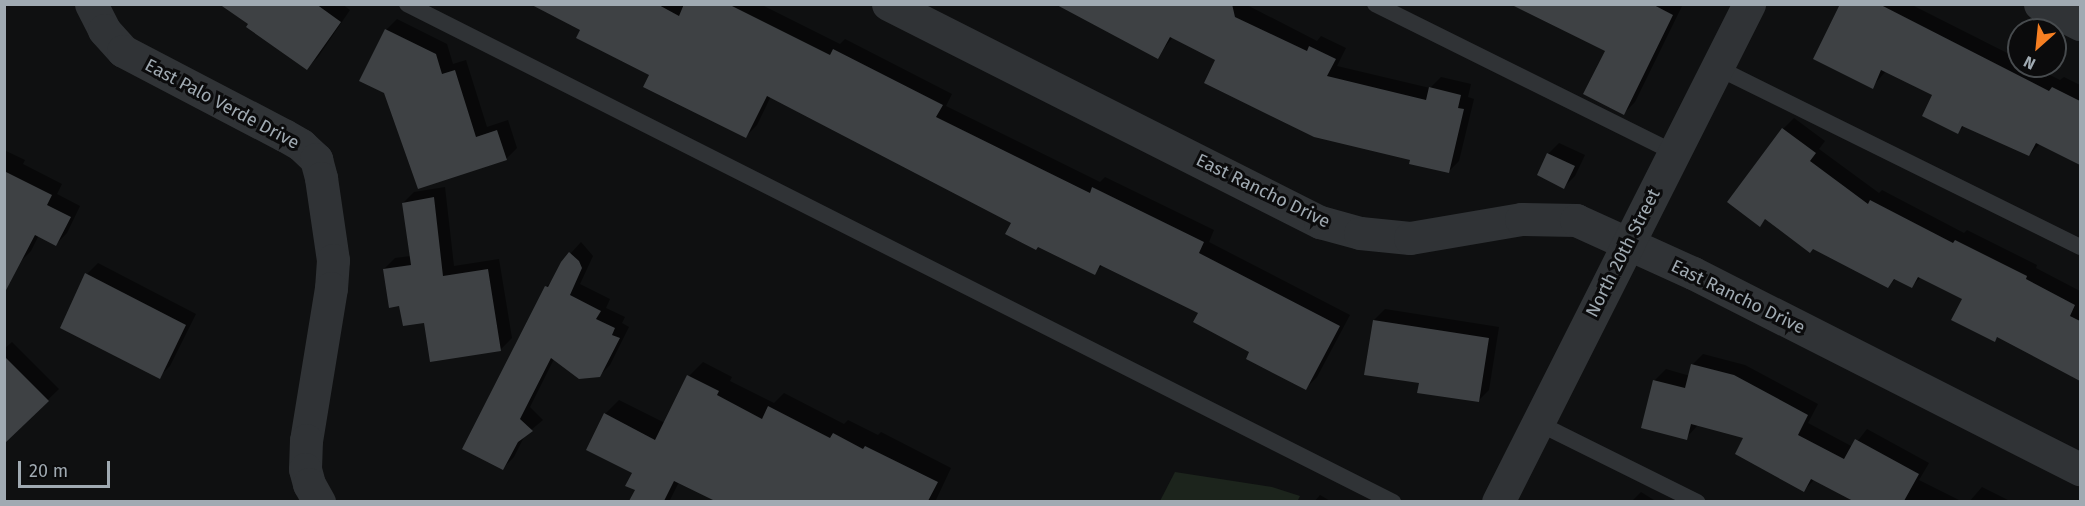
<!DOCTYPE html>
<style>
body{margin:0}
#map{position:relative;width:2085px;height:506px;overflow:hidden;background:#0f1011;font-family:"Fira Sans",sans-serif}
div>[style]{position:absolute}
.green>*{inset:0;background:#1c241c}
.shadow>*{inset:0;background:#0007}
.building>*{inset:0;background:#3e4144}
.service>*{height:16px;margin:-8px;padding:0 8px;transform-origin:8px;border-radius:8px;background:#303336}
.minor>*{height:33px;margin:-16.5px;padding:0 16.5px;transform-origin:16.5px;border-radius:16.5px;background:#303336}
.tertiary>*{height:33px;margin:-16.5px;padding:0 16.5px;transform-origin:16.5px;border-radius:16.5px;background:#303336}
span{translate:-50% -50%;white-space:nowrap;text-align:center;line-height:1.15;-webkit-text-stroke:6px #0b0b0c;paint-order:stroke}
.street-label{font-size:18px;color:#a0aab2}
.frame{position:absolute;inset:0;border:6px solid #a0aab2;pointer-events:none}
.north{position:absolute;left:2007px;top:18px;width:60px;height:60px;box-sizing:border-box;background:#0b0b0c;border:2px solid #474b4e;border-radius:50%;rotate:207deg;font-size:16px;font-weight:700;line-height:24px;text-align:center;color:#a0aab2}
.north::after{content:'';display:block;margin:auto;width:21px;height:27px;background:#f67f22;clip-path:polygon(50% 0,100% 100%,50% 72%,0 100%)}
.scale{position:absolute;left:18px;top:461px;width:92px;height:27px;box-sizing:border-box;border:3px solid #a0aab2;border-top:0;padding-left:8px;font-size:18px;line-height:21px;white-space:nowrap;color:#a0aab2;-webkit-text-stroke:4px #0b0b0c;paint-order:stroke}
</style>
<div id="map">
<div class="green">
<div style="clip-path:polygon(1175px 472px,1272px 487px,1300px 496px,1297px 502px,1160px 501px)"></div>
</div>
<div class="shadow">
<div style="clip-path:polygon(236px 4px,342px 4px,350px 10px,318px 57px,307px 68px,250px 24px)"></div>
<div style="clip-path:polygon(533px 4px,760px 4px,840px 44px,845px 39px,952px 94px,946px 106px,1100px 182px,1105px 177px,1214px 230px,1209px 242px,1350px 315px,1317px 377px,1306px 388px,1200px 312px,1103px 265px,1094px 273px,1013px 222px,771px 96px,757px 125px,746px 136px,582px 30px)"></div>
<div style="clip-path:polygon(1058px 4px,1245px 4px,1317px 41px,1321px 36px,1346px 48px,1337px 66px,1430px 88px,1441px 77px,1471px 84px,1468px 97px,1474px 99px,1459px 161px,1448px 172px,1173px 37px,1157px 57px)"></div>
<div style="clip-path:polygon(1514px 4px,1683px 4px,1635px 102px,1624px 113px,1607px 51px)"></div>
<div style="clip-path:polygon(1841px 4px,1910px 4px,2019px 59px,2019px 66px,2032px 66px,2060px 80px,2064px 77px,2080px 85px,2080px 163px,2040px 144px,2029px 155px,1965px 125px,1958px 132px,1934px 94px,1886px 71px,1872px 87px)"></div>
<div style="clip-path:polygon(397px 19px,447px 44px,453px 64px,466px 60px,487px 127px,508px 120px,517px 148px,506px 159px,418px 187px,386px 30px)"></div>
<div style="clip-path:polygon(1794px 118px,1825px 141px,1819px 149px,1879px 193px,1882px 190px,1964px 233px,1967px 230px,2037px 265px,2036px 268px,2080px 291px,2080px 380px,1998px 336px,1995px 340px,1964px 298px,1921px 277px,1912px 286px,1896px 278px,1888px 287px,1766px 218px,1760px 225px,1783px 129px)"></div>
<div style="clip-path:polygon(1559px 143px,1585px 155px,1575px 176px,1564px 187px,1548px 154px)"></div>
<div style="clip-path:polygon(4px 150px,25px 160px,23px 164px,62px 184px,57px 194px,80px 206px,67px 233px,56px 244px,39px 235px,31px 251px,20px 262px,4px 254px)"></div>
<div style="clip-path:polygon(445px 187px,454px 266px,499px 259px,512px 338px,501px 349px,400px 304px,384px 269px,395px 258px,411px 256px,403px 203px,414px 192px)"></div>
<div style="clip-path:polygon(581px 242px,593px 256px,580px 284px,610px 299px,606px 308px,625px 317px,622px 323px,629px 327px,610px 365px,599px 376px,554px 359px,530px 407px,543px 420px,525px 435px,514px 457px,503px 468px,546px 287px,554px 279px,562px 263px)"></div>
<div style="clip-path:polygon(98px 263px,196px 314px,170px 366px,159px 377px,87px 274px)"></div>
<div style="clip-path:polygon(1385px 309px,1499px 327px,1489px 390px,1478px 401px,1420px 382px,1374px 320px)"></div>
<div style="clip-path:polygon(12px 342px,59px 389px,4px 442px,4px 349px)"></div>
<div style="clip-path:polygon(1703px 354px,1745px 365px,1818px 404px,1808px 423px,1853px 447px,1867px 429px,1929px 463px,1919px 480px,1963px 502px,1856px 502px,1815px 479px,1804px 490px,1746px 437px,1698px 425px,1686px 438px,1643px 427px,1655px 380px,1666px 369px,1690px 376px,1692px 365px)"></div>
<div style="clip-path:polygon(703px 362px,732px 377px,730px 381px,774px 403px,784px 393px,844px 424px,848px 420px,878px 435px,881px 432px,951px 468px,935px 502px,718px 502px,679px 482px,669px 502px,631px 502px,637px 490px,634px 472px,605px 414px,619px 400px,665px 423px,689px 376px)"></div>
<div style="clip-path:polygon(1982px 487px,2012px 502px,1969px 502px)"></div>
<div style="clip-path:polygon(1641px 492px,1657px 502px,1631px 502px)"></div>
<div style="clip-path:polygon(1320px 495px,1332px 502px,1314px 502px)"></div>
</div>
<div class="building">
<div style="clip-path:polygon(219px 4px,316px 4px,341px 22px,307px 70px,246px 27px,248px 24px)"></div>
<div style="clip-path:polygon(530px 4px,657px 4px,679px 16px,684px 4px,728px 4px,830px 55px,833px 49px,943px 105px,936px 117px,1090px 193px,1092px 187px,1204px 242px,1199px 253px,1340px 326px,1306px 390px,1246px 359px,1249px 352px,1193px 322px,1198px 313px,1100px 265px,1095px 275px,1038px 247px,1036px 250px,1005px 234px,1011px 223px,767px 96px,746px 138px,643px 87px,649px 75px,576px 38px,580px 30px)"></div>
<div style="clip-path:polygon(1055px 4px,1232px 4px,1235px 17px,1307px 51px,1309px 46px,1336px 59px,1327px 76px,1426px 100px,1429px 87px,1461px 95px,1458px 108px,1464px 109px,1449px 173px,1409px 164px,1410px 160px,1314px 137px,1204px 83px,1215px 60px,1170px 37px,1158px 59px)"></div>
<div style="clip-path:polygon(1510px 4px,1652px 4px,1673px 15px,1624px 115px,1583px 94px,1605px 51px)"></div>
<div style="clip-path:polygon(1840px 4px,1879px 4px,2049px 91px,2052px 87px,2080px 101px,2080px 165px,2036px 143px,2029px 156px,1962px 126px,1958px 134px,1922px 116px,1932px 95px,1881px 70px,1873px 89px,1813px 59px)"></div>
<div style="clip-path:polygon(385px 29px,436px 54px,442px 74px,455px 70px,476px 137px,497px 130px,507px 160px,418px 189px,384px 93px,359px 81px)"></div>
<div style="clip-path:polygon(1782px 128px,1816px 153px,1810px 161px,1868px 204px,1870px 200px,1953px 243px,1955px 240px,2027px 276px,2026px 279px,2075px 305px,2070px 316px,2080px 321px,2080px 381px,1997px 337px,1995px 342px,1951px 320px,1962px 299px,1918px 277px,1912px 288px,1894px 279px,1888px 288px,1813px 249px,1810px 253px,1765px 219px,1760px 227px,1727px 202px)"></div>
<div style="clip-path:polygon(1547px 153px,1575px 166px,1564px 189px,1537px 175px)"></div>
<div style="clip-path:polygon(4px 171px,52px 195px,47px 205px,71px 217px,56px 246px,35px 235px,4px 294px)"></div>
<div style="clip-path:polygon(434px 197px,443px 276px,488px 269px,501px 351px,430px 362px,424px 323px,403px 326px,399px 306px,389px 308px,383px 269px,411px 265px,402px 203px)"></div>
<div style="clip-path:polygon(569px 252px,579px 261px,582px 268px,570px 295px,601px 311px,596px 319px,615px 328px,612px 335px,620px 338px,600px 377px,579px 379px,551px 358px,520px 419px,533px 431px,518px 442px,503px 470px,462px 449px,545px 286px,548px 287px,561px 262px)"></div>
<div style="clip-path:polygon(85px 273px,186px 325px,160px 379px,60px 328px)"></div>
<div style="clip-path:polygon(1373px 320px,1489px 338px,1479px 402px,1417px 393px,1419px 383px,1364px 375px)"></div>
<div style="clip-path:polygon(4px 356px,49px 401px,4px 444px)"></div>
<div style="clip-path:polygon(1691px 364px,1734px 375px,1808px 415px,1798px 435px,1844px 459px,1855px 439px,1919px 474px,1904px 501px,1853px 501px,1811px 479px,1804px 492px,1735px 454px,1743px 438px,1691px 424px,1687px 440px,1641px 428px,1653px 380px,1685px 388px)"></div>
<div style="clip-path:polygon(687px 375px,719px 391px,717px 395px,762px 419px,768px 406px,830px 438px,833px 433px,863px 449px,865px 446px,938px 482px,928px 501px,715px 501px,674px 481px,664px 501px,629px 501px,635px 490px,625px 486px,632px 473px,586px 450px,604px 413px,655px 440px)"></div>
</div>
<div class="service">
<div style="left:407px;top:4px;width:1105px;rotate:26.8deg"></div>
<div style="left:1375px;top:4px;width:333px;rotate:26.4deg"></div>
<div style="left:1716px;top:67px;width:406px;rotate:26.3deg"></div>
<div style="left:1538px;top:423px;width:178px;rotate:26.4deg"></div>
</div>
<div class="minor">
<div style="left:91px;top:4px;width:29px;rotate:63deg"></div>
<div style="left:104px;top:30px;width:28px;rotate:48deg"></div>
<div style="left:123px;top:51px;width:182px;rotate:27.6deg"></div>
<div style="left:284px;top:135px;width:20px;rotate:30deg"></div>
<div style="left:301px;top:145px;width:21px;rotate:43deg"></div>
<div style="left:316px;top:159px;width:20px;rotate:75deg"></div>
<div style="left:321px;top:178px;width:83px;rotate:81.7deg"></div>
<div style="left:333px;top:260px;width:28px;rotate:94deg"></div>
<div style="left:331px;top:288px;width:154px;rotate:99.3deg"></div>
<div style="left:306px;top:440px;width:29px;rotate:92deg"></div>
<div style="left:305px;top:469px;width:16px;rotate:75deg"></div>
<div style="left:309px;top:484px;width:21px;rotate:61deg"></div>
<div style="left:888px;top:4px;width:484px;rotate:26.8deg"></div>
<div style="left:1320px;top:222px;width:41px;rotate:15.4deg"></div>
<div style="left:1360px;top:233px;width:50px;rotate:5.7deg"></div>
<div style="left:1410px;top:238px;width:113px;rotate:-9.7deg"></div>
<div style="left:1521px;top:219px;width:55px;rotate:1deg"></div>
<div style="left:1576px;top:220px;width:128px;rotate:24.4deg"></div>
<div style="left:1693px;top:273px;width:434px;rotate:26.9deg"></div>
<div style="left:2040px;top:4px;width:45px;rotate:26.6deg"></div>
</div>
<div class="tertiary">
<div style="left:1498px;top:502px;width:558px;rotate:-63.25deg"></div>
</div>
<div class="street-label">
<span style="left:222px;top:104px;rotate:28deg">East Palo Verde Drive</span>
<span style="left:1263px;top:191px;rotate:26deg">East Rancho Drive</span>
<span style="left:1623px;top:253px;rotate:-63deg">North 20th Street</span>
<span style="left:1738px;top:297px;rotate:26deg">East Rancho Drive</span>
</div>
<div class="frame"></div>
<div class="north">N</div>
<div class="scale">20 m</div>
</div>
